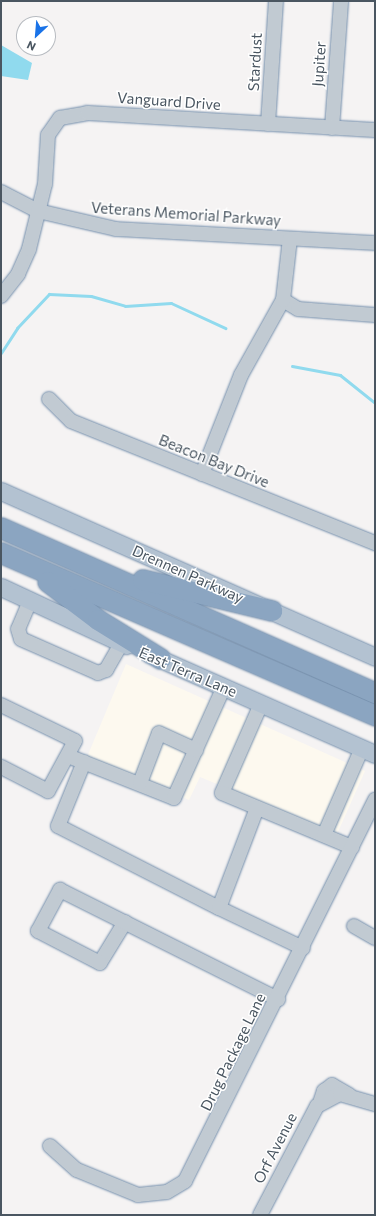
<!DOCTYPE html>
<style>
body{margin:0}
#map{position:relative;width:376px;height:1216px;overflow:hidden;background:#f5f3f3;font-family:Commissioner,sans-serif}
div>[style]{position:absolute}
.commercial>*{inset:0;background:#fdf9ef}
.water>*{inset:0;background:#90daee}
.stream>*{height:3px;margin:-1.5px;padding:0 1.5px;transform-origin:1.5px;border-radius:1.5px;background:#90daee}
.roads{filter:drop-shadow(0 0 1px #7690ad) drop-shadow(0 0 1px #7690ad)}
.minor>*{height:14px;margin:-7px;padding:0 7px;transform-origin:7px;border-radius:7px;background:#c1cad2}
.major>*{height:17px;margin:-8.5px;padding:0 8.5px;transform-origin:8.5px;border-radius:8.5px;background:#b3c2d1}
.highway>*{height:20px;margin:-10px;padding:0 10px;transform-origin:10px;border-radius:10px;background:#8ba5c1}
span{translate:-50% -50%;white-space:nowrap;text-align:center;line-height:1.15;-webkit-text-stroke:3px #fff;paint-order:stroke}
.street-label{font-size:15px;color:#4a5661}
.frame{position:absolute;inset:0;border:2px solid #4a5661;pointer-events:none}
.north{position:absolute;left:16px;top:16px;width:40px;height:40px;box-sizing:border-box;background:#fff;border:1px solid #b7bbc0;border-radius:50%;rotate:206deg;font-size:11px;font-weight:700;line-height:16px;text-align:center;color:#4a5661}
.north::after{content:'';display:block;margin:auto;width:14px;height:18px;background:#1a73e8;clip-path:polygon(50% 0,100% 100%,50% 72%,0 100%)}
</style>
<div id="map">
<div class="commercial">
<div style="clip-path:polygon(126px 664px,365px 771px,337px 834px,200px 777px,189px 800px,87px 757px)"></div>
</div>
<div class="water">
<div style="clip-path:polygon(1px 45px,32px 63px,28px 80px,1px 76px)"></div>
</div>
<div class="stream">
<div style="left:1px;top:353px;width:30px;rotate:-57deg"></div>
<div style="left:17px;top:328px;width:47px;rotate:-46.7deg"></div>
<div style="left:49px;top:294px;width:42px;rotate:2.7deg"></div>
<div style="left:91px;top:296px;width:35px;rotate:16deg"></div>
<div style="left:125px;top:306px;width:46px;rotate:-3.7deg"></div>
<div style="left:171px;top:303px;width:60px;rotate:24.8deg"></div>
<div style="left:292px;top:366px;width:49px;rotate:10.6deg"></div>
<div style="left:340px;top:375px;width:45px;rotate:38.7deg"></div>
</div>
<div class="roads">
<div class="minor">
<div style="left:268px;top:124px;width:123px;rotate:-86.3deg"></div>
<div style="left:332px;top:128px;width:127px;rotate:-85.9deg"></div>
<div style="left:1px;top:192px;width:42px;rotate:27.2deg"></div>
<div style="left:38px;top:211px;width:80px;rotate:13deg"></div>
<div style="left:116px;top:229px;width:259px;rotate:3.1deg"></div>
<div style="left:1px;top:296px;width:28px;rotate:-52deg"></div>
<div style="left:18px;top:274px;width:27px;rotate:-66deg"></div>
<div style="left:29px;top:249px;width:67px;rotate:-76.2deg"></div>
<div style="left:45px;top:184px;width:49px;rotate:-86.5deg"></div>
<div style="left:48px;top:135px;width:21px;rotate:-55deg"></div>
<div style="left:60px;top:118px;width:27px;rotate:-10deg"></div>
<div style="left:87px;top:113px;width:289px;rotate:3.4deg"></div>
<div style="left:283px;top:300px;width:17px;rotate:31deg"></div>
<div style="left:298px;top:309px;width:77px;rotate:4.5deg"></div>
<div style="left:49px;top:399px;width:31px;rotate:45deg"></div>
<div style="left:71px;top:421px;width:328px;rotate:21.9deg"></div>
<div style="left:202px;top:474px;width:106px;rotate:-68.5deg"></div>
<div style="left:241px;top:375px;width:86px;rotate:-60.8deg"></div>
<div style="left:283px;top:300px;width:61px;rotate:-83.5deg"></div>
<div style="left:30px;top:601px;width:30px;rotate:113deg"></div>
<div style="left:18px;top:629px;width:10px;rotate:73deg"></div>
<div style="left:21px;top:639px;width:84px;rotate:23.8deg"></div>
<div style="left:98px;top:673px;width:9px;rotate:-21deg"></div>
<div style="left:106px;top:670px;width:30px;rotate:-60deg"></div>
<div style="left:261px;top:704px;width:97px;rotate:113.7deg"></div>
<div style="left:222px;top:793px;width:141px;rotate:22.6deg"></div>
<div style="left:1px;top:705px;width:82px;rotate:25.9deg"></div>
<div style="left:75px;top:741px;width:57px;rotate:118.4deg"></div>
<div style="left:48px;top:791px;width:53px;rotate:-152.9deg"></div>
<div style="left:68px;top:756px;width:114px;rotate:21.6deg"></div>
<div style="left:174px;top:798px;width:122px;rotate:-65.8deg"></div>
<div style="left:84px;top:762px;width:69px;rotate:112.1deg"></div>
<div style="left:58px;top:826px;width:181px;rotate:27deg"></div>
<div style="left:140px;top:783px;width:53px;rotate:-69.2deg"></div>
<div style="left:159px;top:733px;width:41px;rotate:24.7deg"></div>
<div style="left:257px;top:808px;width:107px;rotate:110.8deg"></div>
<div style="left:219px;top:908px;width:93px;rotate:25.5deg"></div>
<div style="left:324px;top:835px;width:95px;rotate:-66.4deg"></div>
<div style="left:125px;top:922px;width:48px;rotate:121.4deg"></div>
<div style="left:100px;top:963px;width:70px;rotate:-152.7deg"></div>
<div style="left:38px;top:931px;width:47px;rotate:-61.8deg"></div>
<div style="left:60px;top:890px;width:244px;rotate:26.6deg"></div>
<div style="left:354px;top:926px;width:24px;rotate:30deg"></div>
<div style="left:320px;top:1103px;width:13px;rotate:-72deg"></div>
<div style="left:324px;top:1091px;width:10px;rotate:-37deg"></div>
<div style="left:332px;top:1085px;width:20px;rotate:30deg"></div>
<div style="left:50px;top:1146px;width:36px;rotate:42deg"></div>
<div style="left:77px;top:1170px;width:66px;rotate:22.3deg"></div>
<div style="left:138px;top:1195px;width:29px;rotate:-6deg"></div>
<div style="left:167px;top:1192px;width:21px;rotate:-31deg"></div>
<div style="left:185px;top:1181px;width:426px;rotate:-63.5deg"></div>
<div style="left:260px;top:1215px;width:123px;rotate:-62.4deg"></div>
<div style="left:317px;top:1106px;width:26px;rotate:-28deg"></div>
<div style="left:340px;top:1094px;width:36px;rotate:16deg"></div>
</div>
<div class="major">
<div style="left:1px;top:491px;width:409px;rotate:23.9deg"></div>
<div style="left:1px;top:587px;width:138px;rotate:24.9deg"></div>
<div style="left:149px;top:654px;width:247px;rotate:23.9deg"></div>
</div>
<div class="highway">
<div style="left:1px;top:528px;width:409px;rotate:23.8deg"></div>
<div style="left:1px;top:553px;width:408px;rotate:23.5deg"></div>
<div style="left:143px;top:580px;width:133px;rotate:13.5deg"></div>
<div style="left:48px;top:582px;width:63px;rotate:37.2deg"></div>
<div style="left:98px;top:620px;width:74px;rotate:31.8deg"></div>
</div>
</div>
<div class="street-label">
<span style="left:255px;top:62px;rotate:-87deg">Stardust</span>
<span style="left:319px;top:64px;rotate:-86deg">Jupiter</span>
<span style="left:169px;top:101px;rotate:4deg">Vanguard Drive</span>
<span style="left:186px;top:214px;rotate:4deg">Veterans Memorial Parkway</span>
<span style="left:214px;top:461px;rotate:22deg">Beacon Bay Drive</span>
<span style="left:188px;top:574px;rotate:24deg">Drennen Parkway</span>
<span style="left:188px;top:672px;rotate:23deg">East Terra Lane</span>
<span style="left:233px;top:1052px;rotate:-64deg">Drug Package Lane</span>
<span style="left:275px;top:1148px;rotate:-63deg">Orf Avenue</span>
</div>
<div class="frame"></div>
<div class="north">N</div>
</div>
